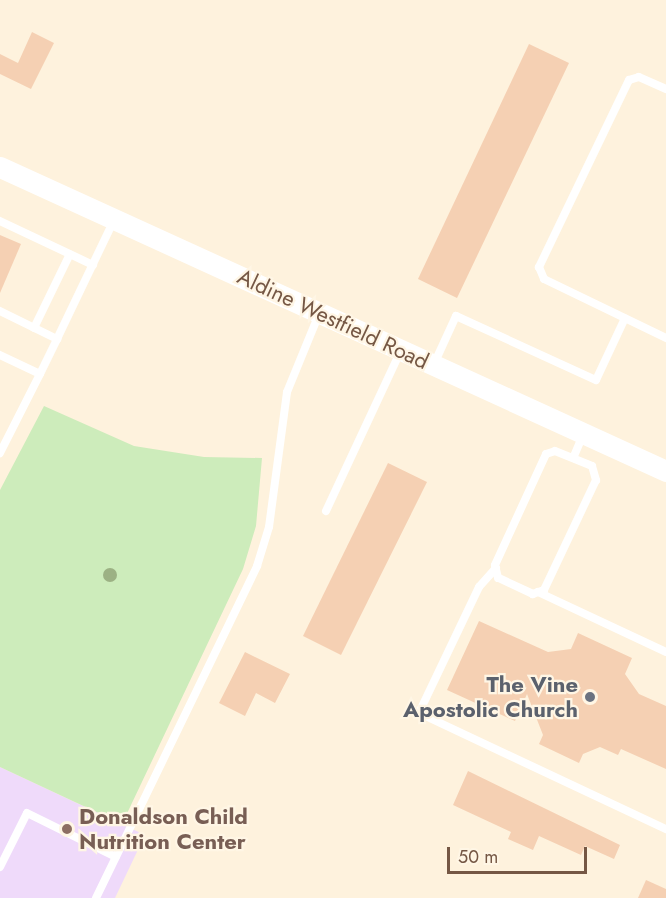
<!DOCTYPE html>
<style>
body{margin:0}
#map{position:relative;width:666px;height:898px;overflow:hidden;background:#fef2dd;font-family:Jost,sans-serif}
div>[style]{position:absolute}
.education>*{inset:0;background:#efdafa}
.green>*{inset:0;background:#cdecbb}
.building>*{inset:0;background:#f5d0b3}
.service>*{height:8px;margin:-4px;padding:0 4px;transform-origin:4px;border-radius:4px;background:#fff}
.secondary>*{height:21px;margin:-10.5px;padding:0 10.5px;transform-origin:10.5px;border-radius:10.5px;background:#fff}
.trees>*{width:14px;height:14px;margin:-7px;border-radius:50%;background:#9cb184}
.dots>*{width:16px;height:16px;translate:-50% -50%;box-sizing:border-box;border:3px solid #fff6e5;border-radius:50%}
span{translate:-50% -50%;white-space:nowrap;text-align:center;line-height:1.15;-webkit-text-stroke:4.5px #fff6e5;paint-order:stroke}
.street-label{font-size:22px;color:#755744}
.worship-label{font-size:22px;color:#5b616d;font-weight:700}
.right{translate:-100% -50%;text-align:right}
.education-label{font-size:22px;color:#785e54;font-weight:700}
.left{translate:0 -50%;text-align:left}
.scale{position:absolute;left:447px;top:847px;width:140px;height:27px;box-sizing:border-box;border:3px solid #755744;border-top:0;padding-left:8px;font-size:18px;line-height:21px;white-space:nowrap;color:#755744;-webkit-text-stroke:4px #fff6e5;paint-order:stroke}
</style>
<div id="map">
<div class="education">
<div style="clip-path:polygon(0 767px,145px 835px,115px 898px,0 898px)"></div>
</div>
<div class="green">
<div style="clip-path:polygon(44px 406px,134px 446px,204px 457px,262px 458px,256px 526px,243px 569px,122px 824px,0 767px,0 490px)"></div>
</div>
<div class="building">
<div style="clip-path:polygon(32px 32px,54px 43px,31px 89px,0 74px,0 54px,18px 63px)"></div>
<div style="clip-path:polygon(529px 44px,569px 63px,457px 298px,418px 279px)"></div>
<div style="clip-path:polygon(0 235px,21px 244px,0 293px)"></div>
<div style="clip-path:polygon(388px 463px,427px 482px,341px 655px,303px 636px)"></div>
<div style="clip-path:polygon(479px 621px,548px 652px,571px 649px,578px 633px,632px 658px,625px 674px,639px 694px,666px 706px,666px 769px,621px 749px,618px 755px,600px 747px,583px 754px,579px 763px,539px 744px,543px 735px,527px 694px,515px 721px,447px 690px)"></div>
<div style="clip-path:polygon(245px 652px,290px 674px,275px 703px,256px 693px,245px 716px,219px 703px)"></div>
<div style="clip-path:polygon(468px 771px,620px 845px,614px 859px,585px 846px,581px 855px,539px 836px,533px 850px,508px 839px,511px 832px,453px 805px)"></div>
<div style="clip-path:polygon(646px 880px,666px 889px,666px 898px,638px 898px)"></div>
</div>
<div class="service">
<div style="left:666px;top:89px;width:30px;rotate:-156deg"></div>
<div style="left:639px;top:77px;width:10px;rotate:163deg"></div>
<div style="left:629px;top:80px;width:208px;rotate:115.7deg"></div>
<div style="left:539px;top:267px;width:13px;rotate:67deg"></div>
<div style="left:544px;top:279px;width:136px;rotate:25.8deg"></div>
<div style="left:0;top:221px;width:103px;rotate:25.3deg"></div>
<div style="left:0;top:311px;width:64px;rotate:26.2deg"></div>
<div style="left:57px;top:339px;width:132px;rotate:-64.4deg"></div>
<div style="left:34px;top:328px;width:82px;rotate:-64.1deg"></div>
<div style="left:0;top:355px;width:44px;rotate:25.4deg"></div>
<div style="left:40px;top:374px;width:89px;rotate:116.9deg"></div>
<div style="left:434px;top:364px;width:53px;rotate:-65.4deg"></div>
<div style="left:456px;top:316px;width:154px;rotate:24.6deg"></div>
<div style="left:596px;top:380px;width:68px;rotate:-64.9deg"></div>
<div style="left:40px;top:374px;width:39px;rotate:-64deg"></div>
<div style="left:555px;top:451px;width:40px;rotate:22deg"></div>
<div style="left:592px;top:466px;width:15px;rotate:74deg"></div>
<div style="left:596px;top:480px;width:122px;rotate:115.3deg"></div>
<div style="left:544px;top:590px;width:12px;rotate:160deg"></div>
<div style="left:533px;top:594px;width:38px;rotate:-155deg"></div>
<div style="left:498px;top:578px;width:13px;rotate:-103deg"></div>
<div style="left:495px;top:565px;width:122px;rotate:-65.3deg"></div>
<div style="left:546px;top:454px;width:9px;rotate:-18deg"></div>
<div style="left:574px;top:456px;width:23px;rotate:-67deg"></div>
<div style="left:326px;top:511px;width:175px;rotate:-65deg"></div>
<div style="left:496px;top:568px;width:25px;rotate:132deg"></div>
<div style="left:479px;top:587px;width:140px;rotate:115.5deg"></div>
<div style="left:419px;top:713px;width:273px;rotate:25.2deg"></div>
<div style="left:538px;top:592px;width:141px;rotate:25.1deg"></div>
<div style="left:0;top:867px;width:60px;rotate:-63.4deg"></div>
<div style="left:27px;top:813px;width:99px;rotate:26.3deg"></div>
<div style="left:96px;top:898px;width:369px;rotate:-64.1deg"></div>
<div style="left:257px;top:566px;width:41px;rotate:-72.9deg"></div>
<div style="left:269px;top:527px;width:136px;rotate:-82.4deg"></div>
<div style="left:287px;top:392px;width:84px;rotate:-67.7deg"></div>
</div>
<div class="secondary">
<div style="left:0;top:167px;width:732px;rotate:24.53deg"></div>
</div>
<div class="trees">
<div style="left:110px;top:575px"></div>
</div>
<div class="dots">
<div style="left:590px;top:697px;background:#6b7280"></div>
<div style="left:67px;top:829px;background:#8d6e63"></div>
</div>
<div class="street-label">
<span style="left:333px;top:319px;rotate:25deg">Aldine Westfield Road</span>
</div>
<div class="worship-label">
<span class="right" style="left:578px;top:697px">The Vine<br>Apostolic Church</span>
</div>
<div class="education-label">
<span class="left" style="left:79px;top:829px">Donaldson Child<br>Nutrition Center</span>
</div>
<div class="scale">50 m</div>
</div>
